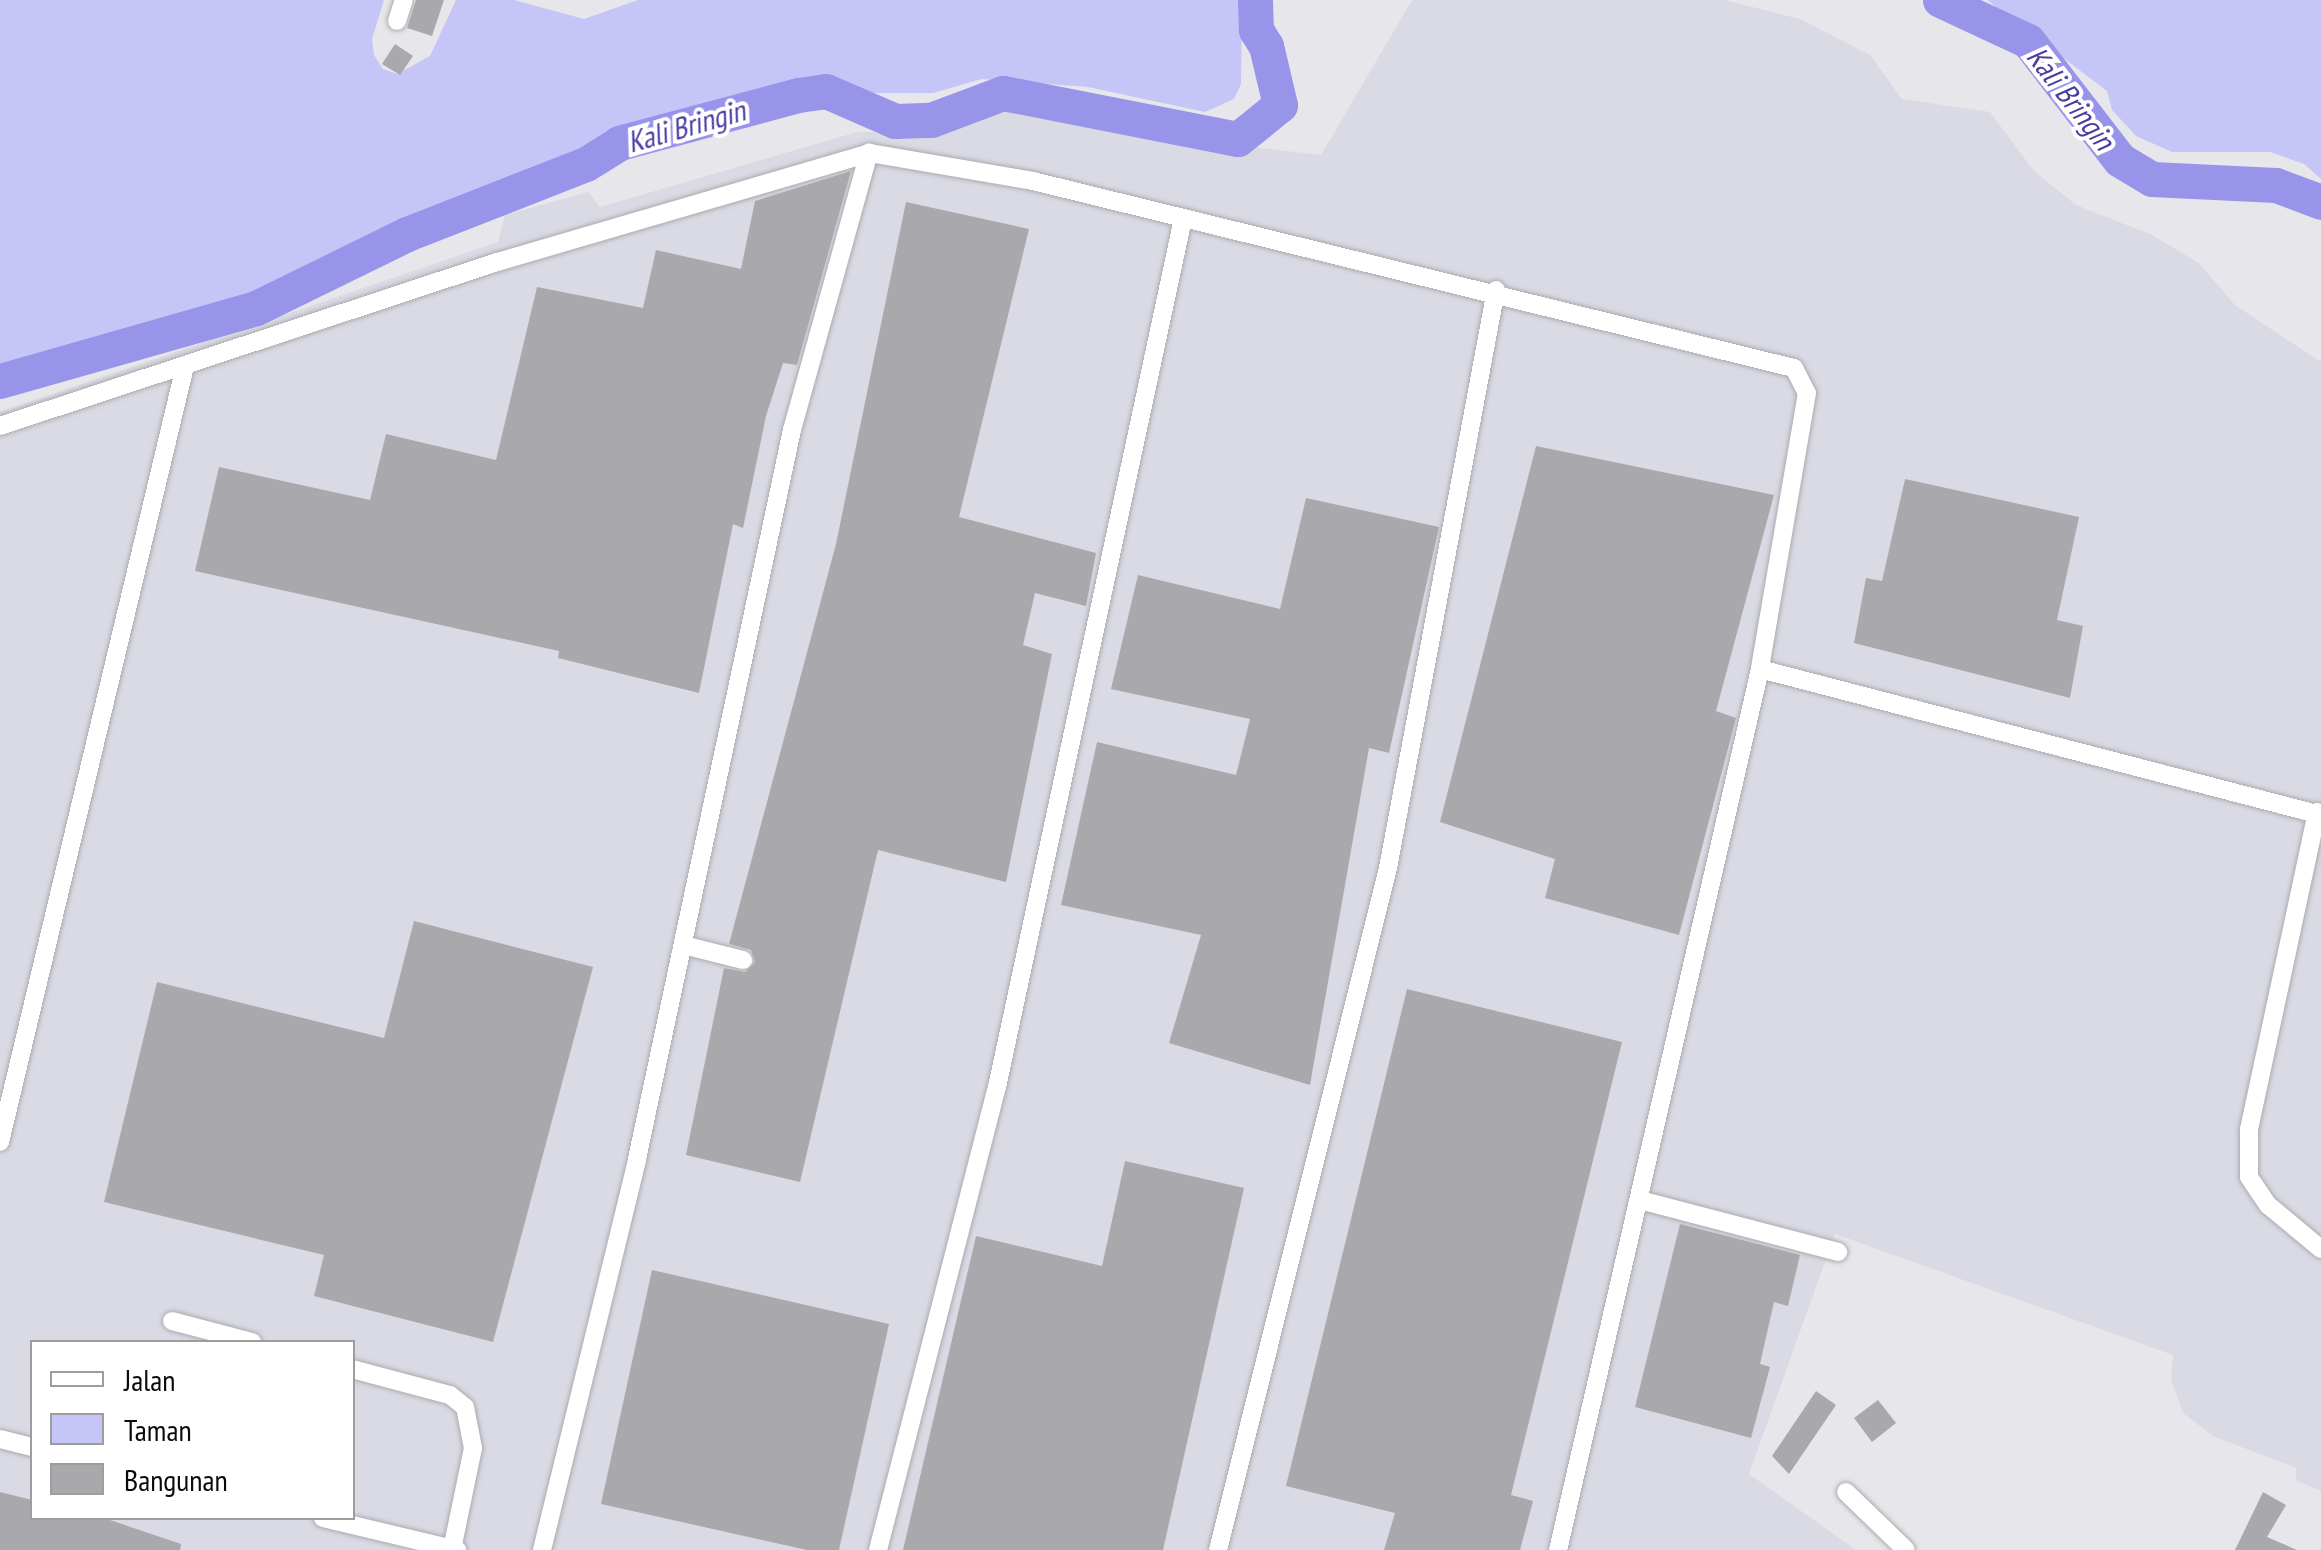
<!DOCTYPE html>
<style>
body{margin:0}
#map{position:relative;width:2321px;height:1550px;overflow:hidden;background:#e7e7eb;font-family:"PT Sans Narrow",sans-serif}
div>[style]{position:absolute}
.built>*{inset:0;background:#d9dae4}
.green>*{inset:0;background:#c5c5f7}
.river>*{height:35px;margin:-17.5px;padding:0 17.5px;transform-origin:17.5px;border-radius:17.5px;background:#9894e9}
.building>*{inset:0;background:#a9a9ad}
.roads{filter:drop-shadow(0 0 2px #ababae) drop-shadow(0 0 2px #ababae)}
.minor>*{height:18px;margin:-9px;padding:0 9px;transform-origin:9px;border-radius:9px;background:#fff}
span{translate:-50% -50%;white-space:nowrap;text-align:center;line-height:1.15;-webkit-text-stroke:8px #fff;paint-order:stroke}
.water-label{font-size:30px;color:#4b3d9f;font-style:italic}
.legend{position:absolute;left:30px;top:1340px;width:325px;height:180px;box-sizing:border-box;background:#fff;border:2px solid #9d9d9e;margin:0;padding:12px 18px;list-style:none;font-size:30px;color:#0b0b0c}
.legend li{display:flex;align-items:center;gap:20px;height:50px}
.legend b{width:50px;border:2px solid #9d9d9e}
</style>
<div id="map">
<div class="built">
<div style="clip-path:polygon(evenodd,1412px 0,1725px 0,1800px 19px,1870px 55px,1902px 99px,1990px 112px,2034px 171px,2076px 205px,2152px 235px,2199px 263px,2235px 305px,2321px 362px,2321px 1491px,2296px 1480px,2296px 1468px,2213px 1436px,2183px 1413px,2171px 1380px,2173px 1355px,1835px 1234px,1749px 1474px,1856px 1550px,0 1550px,0 412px,498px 242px,505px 215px,588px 192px,600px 207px,857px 132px,915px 132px,1013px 100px,1220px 143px,1321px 155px,1412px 0,32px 1342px,352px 1342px,352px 1518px,32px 1518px,32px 1342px)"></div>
</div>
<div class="green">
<div style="clip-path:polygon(0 0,384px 0,372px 39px,374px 55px,383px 69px,397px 74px,430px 56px,456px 0,514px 0,584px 19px,638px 0,1242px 0,1241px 84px,1234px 99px,1205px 112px,1088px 87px,982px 79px,933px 93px,872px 93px,814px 77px,601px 141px,473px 191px,281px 283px,85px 351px,0 368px)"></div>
<div style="clip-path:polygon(1987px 0,2321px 0,2321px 179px,2304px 164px,2270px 152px,2172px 152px,2136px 136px,2112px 110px,2107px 91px)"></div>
</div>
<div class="river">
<div style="left:1940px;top:0;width:97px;rotate:25deg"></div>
<div style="left:2028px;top:41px;width:150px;rotate:52.3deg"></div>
<div style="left:2120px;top:160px;width:37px;rotate:31deg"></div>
<div style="left:2152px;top:179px;width:124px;rotate:2.8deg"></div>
<div style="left:2276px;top:185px;width:48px;rotate:20.7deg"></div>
<div style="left:0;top:381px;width:266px;rotate:-15.9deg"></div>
<div style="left:256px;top:308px;width:168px;rotate:-26.1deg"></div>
<div style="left:407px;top:234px;width:192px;rotate:-21.4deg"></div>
<div style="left:586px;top:164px;width:39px;rotate:-32deg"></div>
<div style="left:619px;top:143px;width:185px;rotate:-15deg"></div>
<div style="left:798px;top:95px;width:28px;rotate:-8deg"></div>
<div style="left:826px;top:91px;width:75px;rotate:23.5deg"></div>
<div style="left:895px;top:121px;width:36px;rotate:-2deg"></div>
<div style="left:931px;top:120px;width:77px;rotate:-20.6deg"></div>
<div style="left:1003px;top:93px;width:239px;rotate:11.1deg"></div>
<div style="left:1238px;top:139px;width:54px;rotate:-39deg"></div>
<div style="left:1280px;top:105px;width:61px;rotate:-103.3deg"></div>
<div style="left:1266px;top:46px;width:19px;rotate:-122deg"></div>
<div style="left:1256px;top:30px;width:30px;rotate:-92deg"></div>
</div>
<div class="building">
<div style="clip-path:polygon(416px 0,444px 0,432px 36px,407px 28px)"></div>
<div style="clip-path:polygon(395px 44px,413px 56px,400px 75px,382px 64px)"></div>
<div style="clip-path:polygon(851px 171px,797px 365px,783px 363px,766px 416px,743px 528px,733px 524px,699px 693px,558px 658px,559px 651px,195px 571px,219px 467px,370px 500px,386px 434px,496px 460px,537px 287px,643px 308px,656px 250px,741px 269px,755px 201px)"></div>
<div style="clip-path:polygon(906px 202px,1029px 229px,959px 517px,1096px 553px,1086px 606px,1035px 593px,1023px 645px,1052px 654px,1006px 882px,878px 850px,800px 1182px,686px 1155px,724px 968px,745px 972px,755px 962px,751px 950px,729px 944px,836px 544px)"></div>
<div style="clip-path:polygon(1536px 446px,1774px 495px,1716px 711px,1736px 718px,1679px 935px,1545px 898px,1555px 859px,1440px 822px)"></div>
<div style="clip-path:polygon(1905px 479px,2079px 517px,2057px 620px,2083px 626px,2070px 698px,1854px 643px,1866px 578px,1882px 581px)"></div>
<div style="clip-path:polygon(1306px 498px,1439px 527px,1389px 753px,1369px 748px,1310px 1085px,1169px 1043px,1201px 935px,1061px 905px,1097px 742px,1236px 775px,1250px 719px,1111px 689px,1138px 575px,1280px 609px)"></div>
<div style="clip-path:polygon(414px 921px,593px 967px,493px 1342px,314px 1296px,324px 1255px,104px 1202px,157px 982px,384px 1038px)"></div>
<div style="clip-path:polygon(1407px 989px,1622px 1042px,1511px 1495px,1533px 1501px,1520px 1550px,1384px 1550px,1395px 1513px,1286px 1486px)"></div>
<div style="clip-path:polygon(1125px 1161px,1244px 1188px,1163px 1550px,903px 1550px,976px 1236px,1102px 1266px)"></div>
<div style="clip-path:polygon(1680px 1224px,1800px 1255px,1788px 1306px,1774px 1302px,1760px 1364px,1770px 1367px,1751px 1438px,1635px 1407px)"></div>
<div style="clip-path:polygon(652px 1270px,889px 1324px,839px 1550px,807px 1550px,601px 1504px)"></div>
<div style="clip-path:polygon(1816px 1391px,1836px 1405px,1789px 1474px,1772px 1456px)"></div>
<div style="clip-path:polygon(1878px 1400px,1896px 1423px,1872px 1442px,1854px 1418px)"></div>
<div style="clip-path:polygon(0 1492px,32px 1500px,32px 1518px,104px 1518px,181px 1544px,180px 1550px,0 1550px)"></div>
<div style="clip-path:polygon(2263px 1492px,2286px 1505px,2267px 1537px,2297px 1550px,2235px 1550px)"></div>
</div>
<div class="roads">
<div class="minor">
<div style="left:397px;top:21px;width:22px;rotate:-72deg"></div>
<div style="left:0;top:426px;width:523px;rotate:-18.26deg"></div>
<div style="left:497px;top:262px;width:388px;rotate:-16.3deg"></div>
<div style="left:1760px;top:669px;width:580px;rotate:14.59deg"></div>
<div style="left:2317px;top:812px;width:324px;rotate:102.1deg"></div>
<div style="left:2249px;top:1129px;width:48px;rotate:90deg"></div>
<div style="left:2249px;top:1177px;width:34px;rotate:56deg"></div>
<div style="left:2268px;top:1205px;width:69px;rotate:39.7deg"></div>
<div style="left:683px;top:945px;width:62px;rotate:14deg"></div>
<div style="left:0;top:1142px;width:798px;rotate:-76.59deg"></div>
<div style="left:1640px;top:1200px;width:205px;rotate:14.7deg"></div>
<div style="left:172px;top:1321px;width:83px;rotate:14.7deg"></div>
<div style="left:352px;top:1369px;width:101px;rotate:14.9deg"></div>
<div style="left:450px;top:1395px;width:19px;rotate:39deg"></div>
<div style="left:465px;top:1407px;width:42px;rotate:79deg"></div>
<div style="left:473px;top:1448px;width:103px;rotate:101.7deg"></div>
<div style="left:0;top:1439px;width:33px;rotate:14deg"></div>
<div style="left:1846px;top:1492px;width:83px;rotate:44deg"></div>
<div style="left:323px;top:1518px;width:138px;rotate:13.4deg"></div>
<div style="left:542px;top:1550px;width:402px;rotate:-76.3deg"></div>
<div style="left:637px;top:1159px;width:745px;rotate:-78deg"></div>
<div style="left:792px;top:430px;width:288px;rotate:-74.5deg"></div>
<div style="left:869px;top:153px;width:166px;rotate:9.7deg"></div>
<div style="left:1033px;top:181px;width:784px;rotate:13.81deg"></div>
<div style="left:1794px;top:368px;width:28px;rotate:63deg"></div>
<div style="left:1807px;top:393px;width:280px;rotate:99.7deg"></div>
<div style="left:1760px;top:669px;width:904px;rotate:102.91deg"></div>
<div style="left:878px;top:1550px;width:478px;rotate:-75.6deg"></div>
<div style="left:997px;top:1087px;width:888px;rotate:-77.91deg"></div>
<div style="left:1218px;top:1550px;width:703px;rotate:-76deg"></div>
<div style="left:1388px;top:868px;width:588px;rotate:-79.42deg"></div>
</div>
</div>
<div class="water-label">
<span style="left:2071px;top:98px;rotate:52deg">Kali Bringin</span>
<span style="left:686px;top:126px;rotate:-16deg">Kali Bringin</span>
</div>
<ul class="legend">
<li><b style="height:12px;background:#fff"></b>Jalan</li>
<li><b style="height:28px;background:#c5c5f7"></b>Taman</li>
<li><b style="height:28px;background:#a9a9ad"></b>Bangunan</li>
</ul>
</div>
